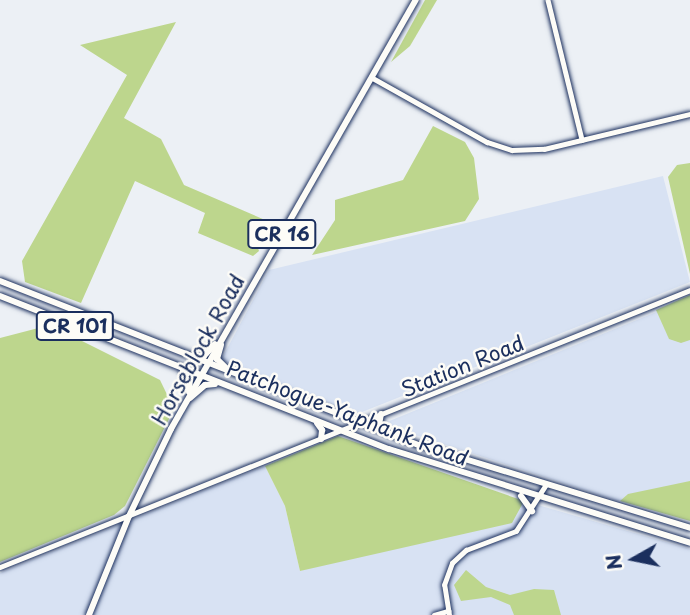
<!DOCTYPE html>
<style>
body{margin:0}
#map{position:relative;width:690px;height:615px;overflow:hidden;background:#ecf0f5;font-family:"Playpen Sans",sans-serif}
div>[style]{position:absolute}
.built>*{inset:0;background:#d8e2f3}
.green>*{inset:0;background:#bdd68d}
.roads{filter:drop-shadow(0 0 2px #1b2f5e) drop-shadow(0 0 2px #1b2f5e)}
.street>*{height:4.5px;margin:-2.25px;padding:0 2.25px;transform-origin:2.25px;border-radius:2.25px;background:#fdfcf7}
.secondary>*{height:5px;margin:-2.5px;padding:0 2.5px;transform-origin:2.5px;border-radius:2.5px;background:#fdfcf7}
.primary>*{height:6px;margin:-3px;padding:0 3px;transform-origin:3px;border-radius:3px;background:#fdfcf7}
span{translate:-50% -50%;white-space:nowrap;text-align:center;line-height:1.15;-webkit-text-stroke:5px #fdfcf7;paint-order:stroke}
.shield-label span{padding:2px 5px;background:#fdfcf7;border:2px solid;border-radius:5px;-webkit-text-stroke-width:0}
.shield-label{font-size:19px;color:#1b2f5e;font-weight:700}
.street-label{font-size:21px;color:#1b2f5e}
.north{position:absolute;left:599px;top:524px;width:70px;height:70px;-webkit-text-stroke:5px #fdfcf7;paint-order:stroke;rotate:261deg;font-size:19px;font-weight:700;line-height:28px;text-align:center;color:#1b2f5e}
.north::after{content:'';display:block;margin:auto;width:24px;height:32px;background:#1b2f5e;clip-path:polygon(50% 0,100% 100%,50% 72%,0 100%)}
</style>
<div id="map">
<div class="built">
<div style="clip-path:polygon(663px 176px,690px 282px,357px 414px,221px 360px,269px 270px)"></div>
<div style="clip-path:polygon(686px 300px,690px 316px,690px 483px,618px 501px,382px 424px)"></div>
<div style="clip-path:polygon(265px 466px,285px 506px,300px 571px,524px 501px,690px 549px,690px 615px,0 615px,0 573px)"></div>
</div>
<div class="green">
<div style="clip-path:polygon(425px 0,437px 0,410px 46px,391px 62px)"></div>
<div style="clip-path:polygon(176px 22px,124px 118px,161px 139px,184px 185px,272px 223px,271px 233px,256px 242px,259px 251px,253px 256px,198px 233px,205px 213px,135px 181px,81px 303px,25px 282px,22px 261px,127px 75px,80px 45px)"></div>
<div style="clip-path:polygon(433px 126px,465px 142px,474px 158px,479px 199px,465px 221px,312px 255px,335px 220px,335px 200px,403px 180px)"></div>
<div style="clip-path:polygon(690px 163px,690px 274px,668px 177px,677px 165px)"></div>
<div style="clip-path:polygon(690px 295px,690px 340px,681px 343px,669px 339px,656px 310px)"></div>
<div style="clip-path:polygon(50px 325px,160px 380px,174px 409px,125px 506px,114px 515px,0 562px,0 338px)"></div>
<div style="clip-path:polygon(338px 436px,524px 501px,512px 523px,300px 571px,285px 506px,265px 466px)"></div>
<div style="clip-path:polygon(690px 481px,690px 521px,620px 501px,628px 494px)"></div>
<div style="clip-path:polygon(466px 570px,486px 587px,510px 595px,534px 589px,554px 590px,561px 615px,514px 615px,510px 605px,491px 597px,461px 601px,454px 585px)"></div>
</div>
<div class="roads">
<div class="street">
<div style="left:548px;top:0;width:144px;rotate:76.3deg"></div>
<div style="left:371px;top:77px;width:133px;rotate:29.3deg"></div>
<div style="left:487px;top:142px;width:26px;rotate:18deg"></div>
<div style="left:512px;top:150px;width:32px;rotate:-2deg"></div>
<div style="left:544px;top:149px;width:150px;rotate:-13.5deg"></div>
<div style="left:434px;top:615px;width:15px;rotate:-16deg"></div>
<div style="left:449px;top:615px;width:30px;rotate:-99deg"></div>
<div style="left:444px;top:585px;width:23px;rotate:-70deg"></div>
<div style="left:452px;top:563px;width:19px;rotate:-43deg"></div>
<div style="left:466px;top:550px;width:53px;rotate:-20.8deg"></div>
<div style="left:516px;top:531px;width:54px;rotate:-57.2deg"></div>
</div>
<div class="secondary">
<div style="left:0;top:567px;width:744px;rotate:-21.87deg"></div>
</div>
<div class="primary">
<div style="left:0;top:281px;width:450px;rotate:21.4deg"></div>
<div style="left:419px;top:445px;width:283px;rotate:17deg"></div>
<div style="left:0;top:296px;width:418px;rotate:21.5deg"></div>
<div style="left:389px;top:449px;width:315px;rotate:17.3deg"></div>
<div style="left:221px;top:345px;width:15px;rotate:106deg"></div>
<div style="left:217px;top:359px;width:13px;rotate:45deg"></div>
<div style="left:196px;top:357px;width:8px;rotate:-7deg"></div>
<div style="left:204px;top:356px;width:16px;rotate:-47deg"></div>
<div style="left:183px;top:371px;width:10px;rotate:45deg"></div>
<div style="left:190px;top:378px;width:14px;rotate:94deg"></div>
<div style="left:190px;top:398px;width:20px;rotate:-41deg"></div>
<div style="left:205px;top:385px;width:10px;rotate:-6deg"></div>
<div style="left:381px;top:414px;width:10px;rotate:101deg"></div>
<div style="left:379px;top:424px;width:8px;rotate:45deg"></div>
<div style="left:317px;top:423px;width:9px;rotate:54deg"></div>
<div style="left:322px;top:430px;width:9px;rotate:96deg"></div>
<div style="left:521px;top:496px;width:19px;rotate:54deg"></div>
<div style="left:89px;top:615px;width:107px;rotate:-68deg"></div>
<div style="left:129px;top:516px;width:97px;rotate:-64.2deg"></div>
<div style="left:171px;top:429px;width:494px;rotate:-60.3deg"></div>
</div>
</div>
<div class="shield-label">
<span style="left:282px;top:234px">CR 16</span>
<span style="left:75px;top:326px">CR 101</span>
</div>
<div class="street-label">
<span style="left:197px;top:349px;rotate:-61deg">Horseblock Road</span>
<span style="left:462px;top:365px;rotate:-22deg">Station Road</span>
<span style="left:348px;top:412px;rotate:21deg">Patchogue-Yaphank Road</span>
</div>
<div class="north">N</div>
</div>
